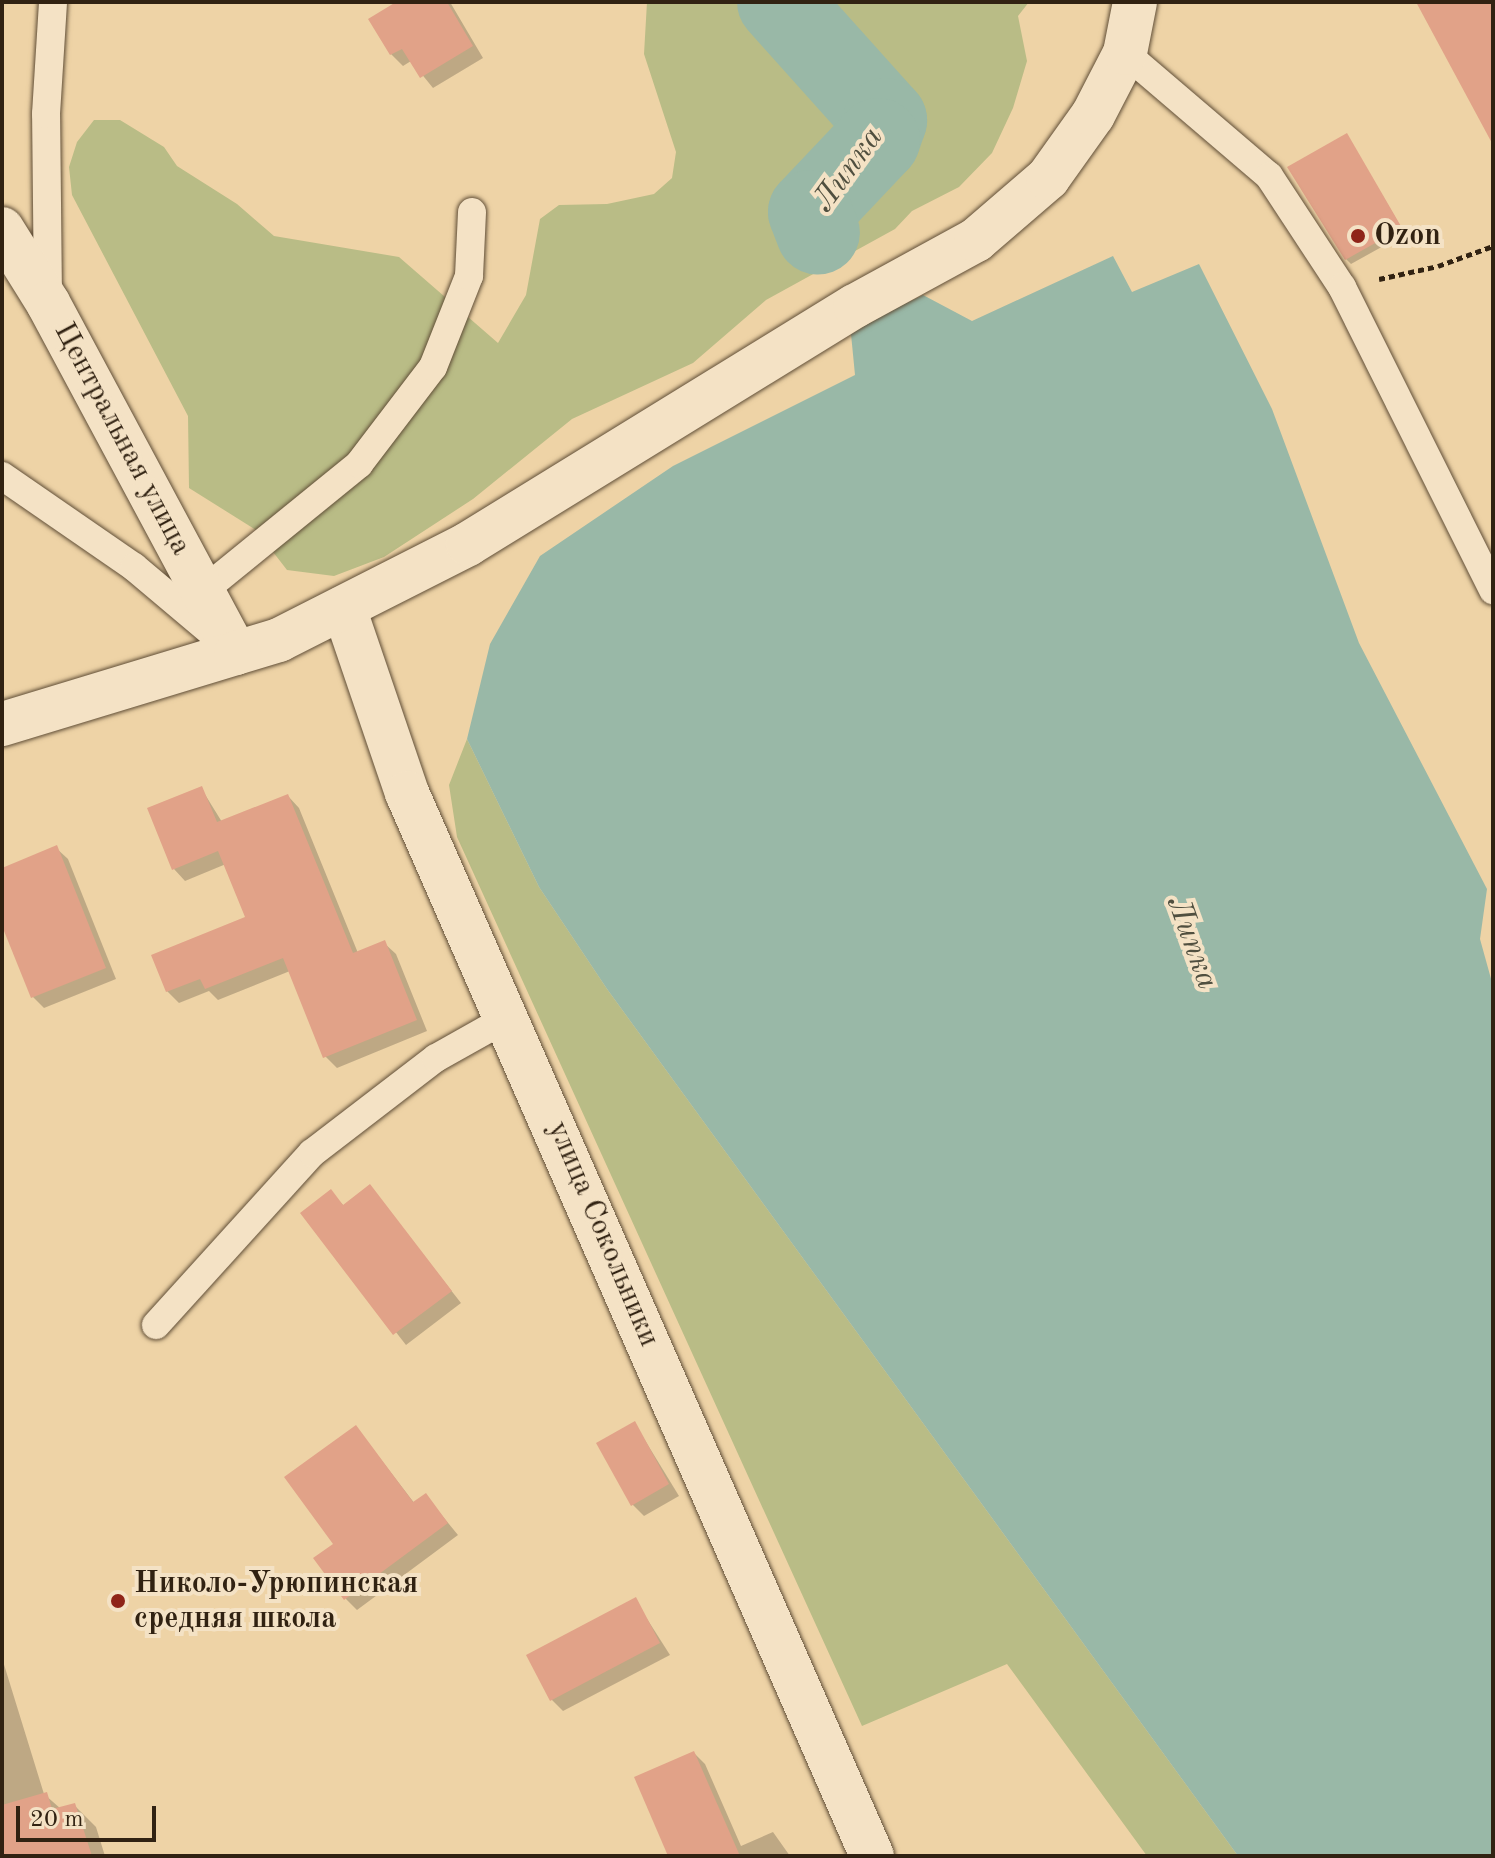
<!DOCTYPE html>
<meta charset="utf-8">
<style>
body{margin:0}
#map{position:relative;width:1495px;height:1858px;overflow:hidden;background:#eed3a6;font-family:"Old Standard TT",serif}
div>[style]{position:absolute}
.green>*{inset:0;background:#b9bc86}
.water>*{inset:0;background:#99b8a7}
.shadow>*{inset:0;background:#0003}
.river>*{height:84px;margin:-42px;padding:0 42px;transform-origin:42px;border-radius:42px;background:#99b8a7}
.building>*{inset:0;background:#e1a288}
.path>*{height:5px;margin-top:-2.5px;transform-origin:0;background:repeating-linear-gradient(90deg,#312212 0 6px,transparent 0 10px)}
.roads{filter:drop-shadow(0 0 2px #604e37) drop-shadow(0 0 2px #604e37)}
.lane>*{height:28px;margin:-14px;padding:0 14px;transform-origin:14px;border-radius:14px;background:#f4e2c5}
.street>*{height:44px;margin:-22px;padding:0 22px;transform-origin:22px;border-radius:22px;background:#f4e2c5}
.secondary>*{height:44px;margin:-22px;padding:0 22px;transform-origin:22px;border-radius:22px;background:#f4e2c5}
.dots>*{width:22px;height:22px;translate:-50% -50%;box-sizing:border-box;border:4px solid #f4e2c5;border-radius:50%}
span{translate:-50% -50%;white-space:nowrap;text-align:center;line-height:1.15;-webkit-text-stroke:8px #f4e2c5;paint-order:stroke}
.poi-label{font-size:30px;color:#312212;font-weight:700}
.left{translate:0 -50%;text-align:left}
.street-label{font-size:30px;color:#312212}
.water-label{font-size:32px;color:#504f3f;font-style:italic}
.frame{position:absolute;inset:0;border:4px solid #312212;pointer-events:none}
.scale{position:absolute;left:16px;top:1806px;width:140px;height:36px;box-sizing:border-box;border:4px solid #312212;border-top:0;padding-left:10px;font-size:24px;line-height:28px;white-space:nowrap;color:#312212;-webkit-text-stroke:6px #f4e2c5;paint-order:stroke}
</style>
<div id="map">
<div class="green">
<div style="clip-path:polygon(647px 2px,1029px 2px,1018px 16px,1027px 61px,1013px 108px,992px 153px,959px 187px,912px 211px,895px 229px,766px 300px,693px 363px,572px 419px,473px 499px,384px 557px,334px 576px,287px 570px,256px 530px,189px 488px,188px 416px,72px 195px,69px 167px,77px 142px,94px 120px,120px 120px,164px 147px,177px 166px,237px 204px,274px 236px,399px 257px,498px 343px,526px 295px,540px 219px,559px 205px,607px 204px,654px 194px,672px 178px,676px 152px,644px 54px)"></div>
<div style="clip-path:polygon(467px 739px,539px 887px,607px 989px,1238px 1856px,1147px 1856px,1007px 1664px,862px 1726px,457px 837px,449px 785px)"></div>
</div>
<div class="water">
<div style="clip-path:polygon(1113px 256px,1132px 292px,1199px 264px,1272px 409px,1359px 643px,1487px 889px,1480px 939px,1493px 986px,1493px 1856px,1238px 1856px,607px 989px,539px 887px,467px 739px,490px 644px,540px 556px,673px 466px,855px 375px,851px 334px,882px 315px,923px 295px,972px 321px)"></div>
</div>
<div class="shadow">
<div style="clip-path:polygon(400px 2px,450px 2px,483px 58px,433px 88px,411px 61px,403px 66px,391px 54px)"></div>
<div style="clip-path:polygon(1347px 135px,1405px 234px,1351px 264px,1346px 259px)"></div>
<div style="clip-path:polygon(201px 788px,222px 822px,288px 796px,299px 808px,358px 953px,384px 943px,396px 954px,427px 1031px,337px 1068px,325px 1056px,290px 971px,218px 1000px,209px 991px,179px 1003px,167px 991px,248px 918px,226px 864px,185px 881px,174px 869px)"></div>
<div style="clip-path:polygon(56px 848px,68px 859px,116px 979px,44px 1008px,33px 997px,2px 921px,2px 870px)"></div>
<div style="clip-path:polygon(370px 1187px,461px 1303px,406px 1345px,303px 1213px,331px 1192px,344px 1206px)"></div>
<div style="clip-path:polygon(635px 1424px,679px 1496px,644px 1516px,632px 1504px)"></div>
<div style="clip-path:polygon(356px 1427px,415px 1504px,426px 1496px,458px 1535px,357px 1610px,346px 1599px)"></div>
<div style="clip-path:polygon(635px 1600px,670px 1655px,563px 1711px,551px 1699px)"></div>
<div style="clip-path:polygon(2px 1658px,44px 1794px,61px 1809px,74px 1805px,96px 1827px,105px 1856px,2px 1856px)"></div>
<div style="clip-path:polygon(694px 1753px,705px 1764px,741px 1846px,773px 1832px,790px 1856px,671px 1856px)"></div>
</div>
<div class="river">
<div style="left:779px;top:2px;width:159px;rotate:48.1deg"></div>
<div style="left:885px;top:120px;width:21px;rotate:109deg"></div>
<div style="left:878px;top:140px;width:99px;rotate:133.4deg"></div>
<div style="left:810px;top:212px;width:22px;rotate:69deg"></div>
</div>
<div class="building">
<div style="clip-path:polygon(396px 2px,447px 2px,473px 46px,420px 78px,402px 49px,390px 55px,368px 19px)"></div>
<div style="clip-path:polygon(1416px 2px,1493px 2px,1493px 145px)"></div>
<div style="clip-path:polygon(1347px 133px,1402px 228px,1345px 260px,1287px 167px)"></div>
<div style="clip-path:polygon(202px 786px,217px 822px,288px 794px,353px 953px,385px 940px,417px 1020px,323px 1058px,283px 958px,205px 989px,200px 979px,166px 992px,151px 955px,245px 917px,218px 851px,172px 870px,147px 808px)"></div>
<div style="clip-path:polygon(57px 845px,106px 968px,31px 998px,2px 926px,2px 868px)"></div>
<div style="clip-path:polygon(370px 1184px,452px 1291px,393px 1335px,300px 1213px,331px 1189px,343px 1205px)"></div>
<div style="clip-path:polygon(635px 1421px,669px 1484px,631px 1506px,596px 1443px)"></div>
<div style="clip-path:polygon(356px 1425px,413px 1502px,426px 1493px,448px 1523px,344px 1600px,313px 1558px,333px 1544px,284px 1477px)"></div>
<div style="clip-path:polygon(636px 1597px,660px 1643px,550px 1701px,526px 1655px)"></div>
<div style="clip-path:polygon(694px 1751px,740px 1856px,668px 1856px,634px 1777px)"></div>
<div style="clip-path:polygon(47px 1792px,52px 1809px,75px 1803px,92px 1856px,2px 1856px,2px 1805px)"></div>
</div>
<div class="path">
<div style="left:1379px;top:279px;width:60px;rotate:-12.4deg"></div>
<div style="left:1438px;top:266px;width:59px;rotate:-20deg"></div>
</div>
<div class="roads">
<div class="lane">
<div style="left:1125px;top:53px;width:189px;rotate:40.5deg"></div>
<div style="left:1269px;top:176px;width:133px;rotate:56.7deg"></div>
<div style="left:1342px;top:287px;width:339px;rotate:63.5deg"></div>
<div style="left:48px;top:298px;width:184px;rotate:-90.6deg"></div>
<div style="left:46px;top:114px;width:112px;rotate:-86.4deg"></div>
<div style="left:2px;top:476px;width:160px;rotate:34.6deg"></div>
<div style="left:134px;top:567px;width:109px;rotate:40.1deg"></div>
<div style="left:203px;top:591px;width:201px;rotate:-39.1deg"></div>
<div style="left:359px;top:464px;width:122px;rotate:-52.7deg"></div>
<div style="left:433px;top:367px;width:98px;rotate:-68.4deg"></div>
<div style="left:469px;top:276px;width:64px;rotate:-87.3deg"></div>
<div style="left:156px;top:1325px;width:232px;rotate:-47.8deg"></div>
<div style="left:312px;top:1153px;width:156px;rotate:-37.5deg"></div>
<div style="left:436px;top:1058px;width:84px;rotate:-29.3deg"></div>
</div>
<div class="street">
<div style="left:2px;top:229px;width:87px;rotate:58.1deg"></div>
<div style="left:48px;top:303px;width:397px;rotate:61.8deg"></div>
<div style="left:236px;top:653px;width:245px;rotate:163.1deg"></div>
<div style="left:344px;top:608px;width:195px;rotate:71.2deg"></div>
<div style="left:407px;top:793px;width:1160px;rotate:66.37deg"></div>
</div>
<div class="secondary">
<div style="left:236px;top:653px;width:45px;rotate:-16.8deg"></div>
<div style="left:279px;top:640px;width:212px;rotate:-26.9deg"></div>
<div style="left:468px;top:544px;width:454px;rotate:-31.6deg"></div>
<div style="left:855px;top:306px;width:138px;rotate:-28.6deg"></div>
<div style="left:976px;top:240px;width:95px;rotate:-40.7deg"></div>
<div style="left:1048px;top:178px;width:77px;rotate:-54.5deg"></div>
<div style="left:1093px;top:115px;width:70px;rotate:-62.7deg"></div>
<div style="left:1125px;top:53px;width:52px;rotate:-78.9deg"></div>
</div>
</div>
<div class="dots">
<div style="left:1358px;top:236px;background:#8f2418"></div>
<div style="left:118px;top:1601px;background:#8f2418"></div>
</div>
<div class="poi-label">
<span class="left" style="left:1374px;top:236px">Ozon</span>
<span class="left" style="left:134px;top:1601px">Николо-Урюпинская<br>средняя школа</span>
</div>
<div class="street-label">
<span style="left:122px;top:439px;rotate:62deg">Центральная улица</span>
<span style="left:603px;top:1234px;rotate:67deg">улица Сокольники</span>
</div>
<div class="water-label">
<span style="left:849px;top:170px;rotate:-54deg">Липка</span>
<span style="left:1191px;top:943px;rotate:70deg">Липка</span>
</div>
<div class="frame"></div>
<div class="scale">20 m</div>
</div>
